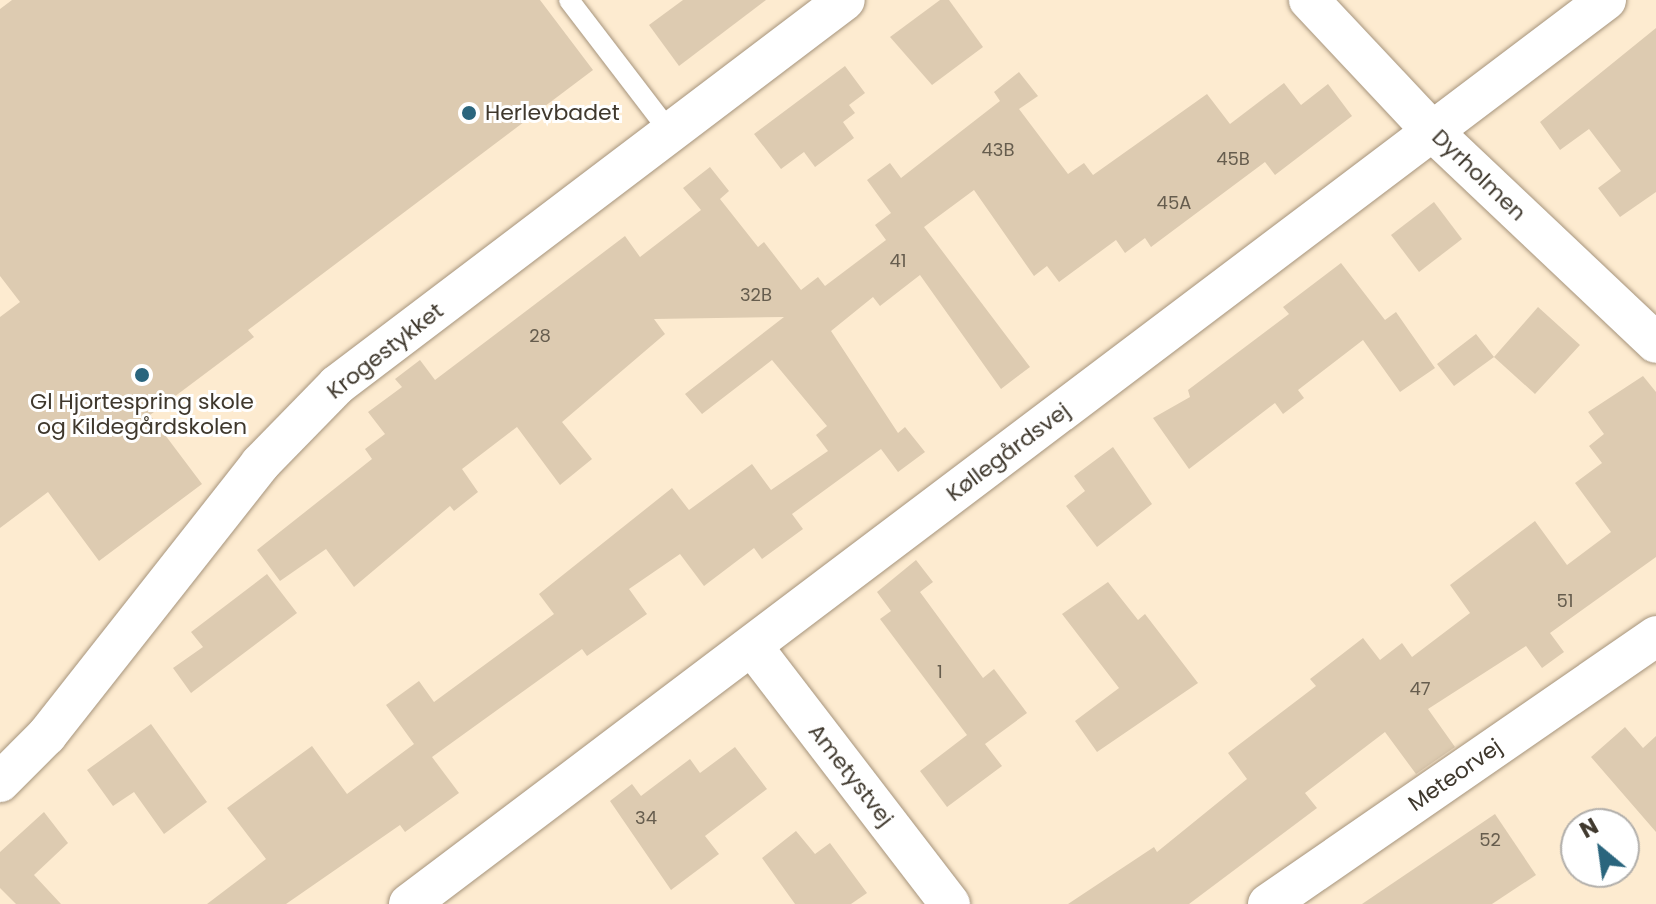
<!DOCTYPE html>
<meta charset="utf-8">
<style>
body{margin:0}
#map{position:relative;width:1656px;height:904px;overflow:hidden;background:#fdebd0;font-family:Poppins,sans-serif}
div>[style]{position:absolute}
.building>*{inset:0;background:#ddcbb1}
.roads{filter:drop-shadow(0 0 2px #a6947c) drop-shadow(0 0 2px #a6947c)}
.lane>*{height:20px;margin:-10px;padding:0 10px;transform-origin:10px;border-radius:10px;background:#fff}
.street>*{height:40px;margin:-20px;padding:0 20px;transform-origin:20px;border-radius:20px;background:#fff}
.dots>*{width:22px;height:22px;translate:-50% -50%;box-sizing:border-box;border:4px solid #fff;border-radius:50%}
span{translate:-50% -50%;white-space:nowrap;text-align:center;line-height:1.15;-webkit-text-stroke:6px #fff;paint-order:stroke}
.number-label{font-size:18px;color:#665d4e}
.number-label span{-webkit-text-stroke-width:0}
.poi-label{font-size:22px;color:#3f382d}
.left{translate:0 -50%;text-align:left}
.street-label{font-size:22px;color:#3f382d}
.north{position:absolute;left:1560px;top:808px;width:80px;height:80px;box-sizing:border-box;background:#fff;border:2px solid #b2afab;border-radius:50%;rotate:331deg;font-size:22px;font-weight:700;line-height:32px;text-align:center;color:#3f382d}
.north::after{content:'';display:block;margin:auto;width:28px;height:36px;background:#2a657d;clip-path:polygon(50% 0,100% 100%,50% 72%,0 100%)}
</style>
<div id="map">
<div class="building">
<div style="clip-path:polygon(12px 0,540px 0,593px 70px,248px 330px,254px 337px,150px 415px,202px 484px,99px 561px,48px 492px,0 528px,0 317px,20px 302px,0 276px,0 9px)"></div>
<div style="clip-path:polygon(683px 0,766px 0,679px 66px,649px 25px)"></div>
<div style="clip-path:polygon(940px 0,949px 0,983px 47px,932px 85px,890px 37px)"></div>
<div style="clip-path:polygon(1656px 28px,1656px 192px,1620px 217px,1598px 188px,1621px 171px,1589px 129px,1560px 150px,1540px 122px)"></div>
<div style="clip-path:polygon(845px 66px,865px 93px,849px 105px,855px 113px,843px 122px,854px 138px,815px 167px,804px 152px,781px 169px,754px 134px)"></div>
<div style="clip-path:polygon(1019px 72px,1038px 96px,1019px 109px,1068px 174px,1084px 163px,1093px 175px,1207px 94px,1230px 124px,1284px 83px,1301px 105px,1328px 84px,1352px 116px,1275px 175px,1265px 162px,1151px 247px,1145px 238px,1125px 253px,1116px 240px,1059px 282px,1047px 266px,1034px 276px,974px 190px,924px 227px,1030px 367px,1001px 389px,920px 275px,880px 306px,873px 297px,831px 331px,898px 433px,905px 427px,925px 452px,898px 472px,881px 449px,792px 514px,803px 529px,762px 559px,754px 548px,704px 586px,680px 554px,629px 589px,647px 614px,587px 656px,582px 649px,432px 757px,459px 793px,405px 832px,400px 825px,286px 904px,207px 904px,266px 859px,227px 808px,312px 746px,347px 794px,414px 744px,386px 705px,419px 681px,434px 702px,554px 614px,539px 594px,672px 488px,689px 510px,752px 464px,771px 490px,828px 451px,816px 435px,827px 426px,772px 360px,702px 414px,685px 394px,784px 317px,654px 319px,665px 334px,562px 422px,592px 459px,560px 485px,517px 427px,462px 469px,478px 492px,454px 511px,450px 506px,354px 587px,326px 549px,280px 581px,257px 550px,372px 459px,365px 449px,385px 434px,368px 412px,402px 387px,395px 379px,420px 360px,435px 380px,625px 236px,640px 257px,701px 210px,683px 188px,710px 167px,729px 191px,720px 199px,758px 247px,764px 242px,801px 290px,818px 277px,825px 286px,886px 240px,875px 225px,891px 213px,867px 180px,890px 163px,901px 178px,1000px 101px,994px 92px)"></div>
<div style="clip-path:polygon(1434px 202px,1462px 239px,1419px 272px,1391px 235px)"></div>
<div style="clip-path:polygon(1341px 263px,1385px 320px,1396px 312px,1435px 368px,1400px 392px,1363px 340px,1298px 390px,1304px 398px,1283px 414px,1275px 403px,1189px 469px,1153px 418px,1190px 397px,1188px 390px,1289px 314px,1283px 307px)"></div>
<div style="clip-path:polygon(1538px 307px,1580px 345px,1535px 394px,1494px 357px,1454px 386px,1437px 364px,1476px 334px,1494px 357px)"></div>
<div style="clip-path:polygon(1643px 376px,1656px 392px,1656px 557px,1550px 633px,1564px 652px,1542px 668px,1526px 646px,1428px 709px,1455px 747px,1416px 774px,1385px 732px,1305px 793px,1317px 808px,1189px 904px,1068px 904px,1154px 847px,1157px 852px,1247px 779px,1228px 753px,1316px 686px,1310px 679px,1363px 638px,1380px 660px,1402px 643px,1412px 657px,1470px 613px,1450px 585px,1535px 521px,1567px 565px,1611px 532px,1575px 483px,1602px 463px,1589px 446px,1604px 434px,1588px 412px)"></div>
<div style="clip-path:polygon(1113px 447px,1152px 504px,1097px 547px,1066px 506px,1085px 491px,1074px 476px)"></div>
<div style="clip-path:polygon(916px 560px,933px 582px,920px 592px,983px 678px,994px 669px,1027px 713px,985px 744px,1002px 766px,947px 807px,920px 771px,967px 735px,880px 619px,891px 611px,877px 592px)"></div>
<div style="clip-path:polygon(267px 574px,297px 613px,191px 693px,173px 668px,203px 647px,191px 632px)"></div>
<div style="clip-path:polygon(1108px 582px,1138px 620px,1145px 614px,1198px 683px,1097px 752px,1075px 721px,1119px 688px,1062px 614px)"></div>
<div style="clip-path:polygon(151px 724px,207px 802px,164px 834px,134px 792px,113px 806px,87px 770px)"></div>
<div style="clip-path:polygon(1625px 727px,1643px 748px,1656px 736px,1656px 832px,1591px 757px)"></div>
<div style="clip-path:polygon(735px 747px,767px 789px,705px 836px,719px 854px,671px 890px,610px 801px,632px 784px,641px 796px,690px 759px,700px 773px)"></div>
<div style="clip-path:polygon(44px 812px,68px 843px,34px 875px,61px 904px,16px 904px,0 888px,0 852px)"></div>
<div style="clip-path:polygon(1495px 814px,1536px 875px,1492px 904px,1362px 904px)"></div>
<div style="clip-path:polygon(796px 831px,815px 854px,830px 843px,867px 893px,851px 904px,795px 904px,762px 858px)"></div>
</div>
<div class="roads">
<div class="lane">
<div style="left:569px;top:0;width:166px;rotate:52.6deg"></div>
</div>
<div class="street">
<div style="left:1309px;top:0;width:180px;rotate:46.8deg"></div>
<div style="left:1432px;top:131px;width:308px;rotate:43.4deg"></div>
<div style="left:752px;top:646px;width:325px;rotate:52.5deg"></div>
<div style="left:0;top:782px;width:66px;rotate:-45deg"></div>
<div style="left:47px;top:735px;width:345px;rotate:-51.8deg"></div>
<div style="left:260px;top:464px;width:110px;rotate:-45.7deg"></div>
<div style="left:337px;top:385px;width:637px;rotate:-37.16deg"></div>
<div style="left:409px;top:904px;width:1500px;rotate:-37.06deg"></div>
<div style="left:1268px;top:904px;width:472px;rotate:-34.6deg"></div>
</div>
</div>
<div class="dots">
<div style="left:469px;top:113px;background:#2a657d"></div>
<div style="left:142px;top:375px;background:#2a657d"></div>
</div>
<div class="number-label">
<span style="left:998px;top:150px">43B</span>
<span style="left:1233px;top:159px">45B</span>
<span style="left:1174px;top:203px">45A</span>
<span style="left:898px;top:261px">41</span>
<span style="left:756px;top:295px">32B</span>
<span style="left:540px;top:336px">28</span>
<span style="left:1565px;top:601px">51</span>
<span style="left:940px;top:672px">1</span>
<span style="left:1420px;top:689px">47</span>
<span style="left:646px;top:818px">34</span>
<span style="left:1490px;top:840px">52</span>
</div>
<div class="poi-label">
<span class="left" style="left:485px;top:113px">Herlevbadet</span>
<span style="left:142px;top:414px">Gl Hjortespring skole<br>og Kildegårdskolen</span>
</div>
<div class="street-label">
<span style="left:1479px;top:175px;rotate:44deg">Dyrholmen</span>
<span style="left:385px;top:351px;rotate:-38deg">Krogestykket</span>
<span style="left:1008px;top:452px;rotate:-37deg">Køllegårdsvej</span>
<span style="left:851px;top:775px;rotate:52deg">Ametystvej</span>
<span style="left:1455px;top:775px;rotate:-35deg">Meteorvej</span>
</div>
<div class="north">N</div>
</div>
